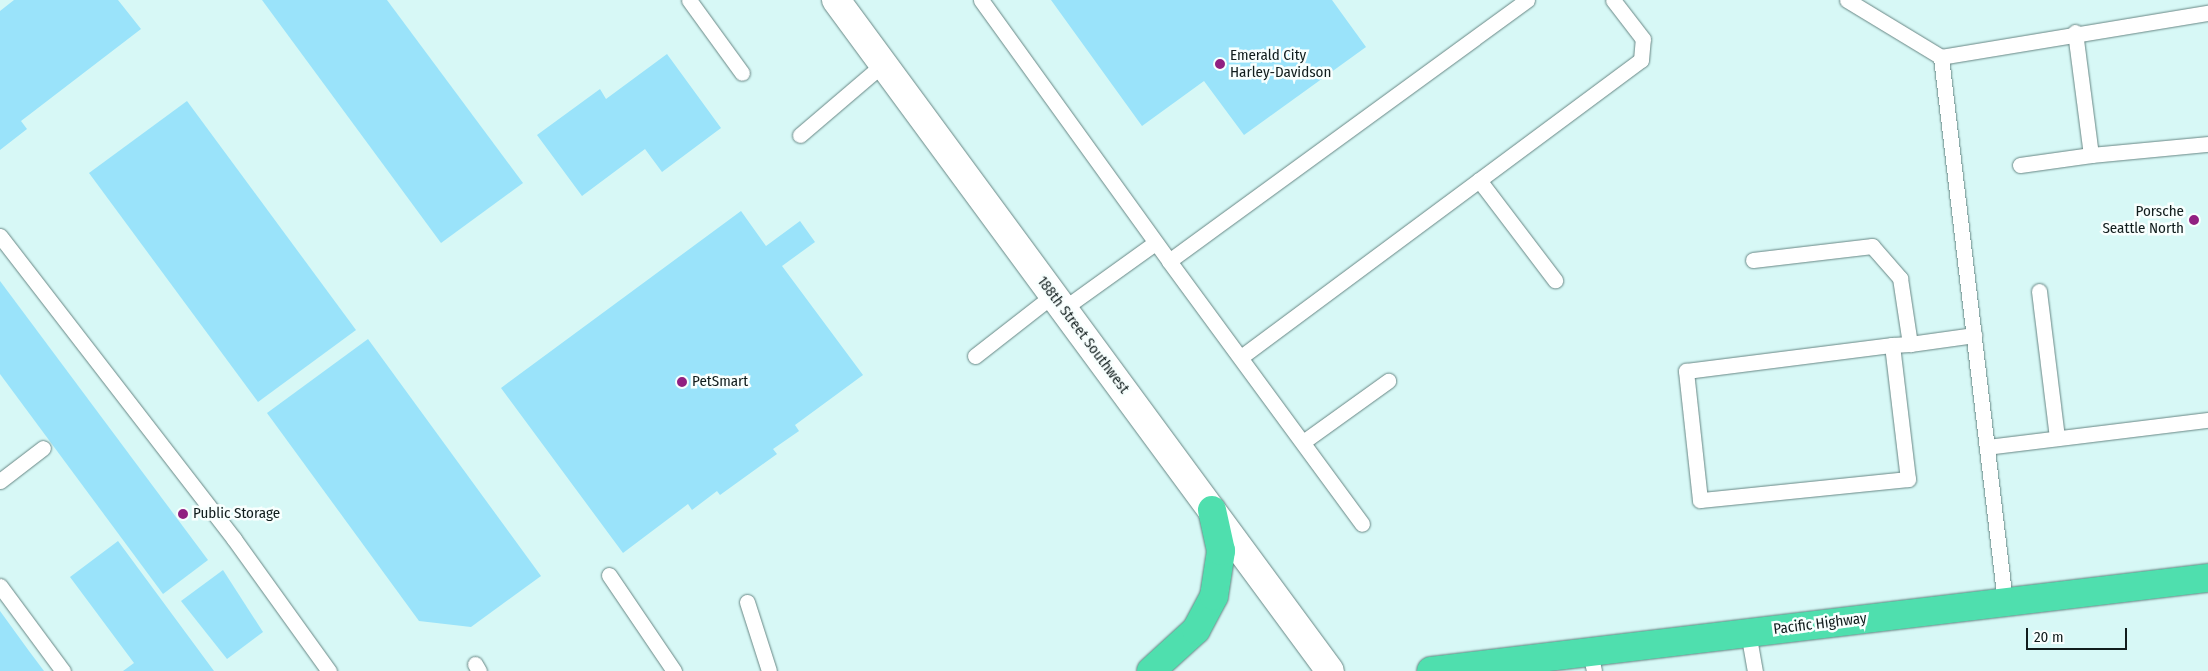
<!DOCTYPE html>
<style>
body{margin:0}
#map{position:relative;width:2208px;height:671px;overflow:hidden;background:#d7f8f6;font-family:"Fira Sans Condensed",sans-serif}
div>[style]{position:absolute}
.building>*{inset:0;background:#9ae3fa}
.roads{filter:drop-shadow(0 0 1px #678684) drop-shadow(0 0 1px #678684)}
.service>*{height:15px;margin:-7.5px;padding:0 7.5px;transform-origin:7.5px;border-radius:7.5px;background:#fff}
.tertiary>*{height:28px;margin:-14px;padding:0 14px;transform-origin:14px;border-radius:14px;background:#fff}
.trunk>*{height:28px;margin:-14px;padding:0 14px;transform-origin:14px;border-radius:14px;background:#4fdfae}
.dots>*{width:14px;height:14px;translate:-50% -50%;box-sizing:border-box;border:2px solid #f8fffe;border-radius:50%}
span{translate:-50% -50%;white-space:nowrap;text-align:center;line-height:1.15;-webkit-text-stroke:5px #f8fffe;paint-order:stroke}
.poi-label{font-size:15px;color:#111d1d}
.left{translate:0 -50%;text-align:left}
.right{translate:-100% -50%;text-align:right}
.street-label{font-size:15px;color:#111d1d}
.scale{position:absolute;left:2026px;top:628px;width:101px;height:22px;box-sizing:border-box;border:2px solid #111d1d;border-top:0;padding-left:6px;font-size:15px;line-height:18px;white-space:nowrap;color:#111d1d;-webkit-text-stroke:4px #f8fffe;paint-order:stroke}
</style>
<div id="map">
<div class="building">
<div style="clip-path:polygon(14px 0,118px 0,141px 29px,21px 121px,27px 129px,0 150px,0 11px)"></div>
<div style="clip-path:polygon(262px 0,387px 0,523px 183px,441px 243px)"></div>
<div style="clip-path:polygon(1051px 0,1332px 0,1366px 47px,1244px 135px,1204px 81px,1142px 126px)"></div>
<div style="clip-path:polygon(667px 54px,721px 128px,662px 172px,645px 149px,582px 196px,537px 135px,600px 89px,606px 99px)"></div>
<div style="clip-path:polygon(187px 101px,356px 330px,258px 402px,89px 173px)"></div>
<div style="clip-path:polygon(741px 211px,766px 246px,800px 221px,815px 242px,782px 266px,863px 375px,795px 425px,799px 431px,773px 449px,777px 454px,720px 495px,717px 491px,692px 510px,688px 504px,623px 553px,501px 388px)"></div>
<div style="clip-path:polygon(0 281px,208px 560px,163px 594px,0 374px)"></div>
<div style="clip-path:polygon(368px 339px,541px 576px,471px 627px,419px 621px,267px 413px)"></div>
<div style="clip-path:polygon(118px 541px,214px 671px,123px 671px,134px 663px,70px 577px)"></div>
<div style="clip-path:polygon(223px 570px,263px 632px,227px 659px,181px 601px)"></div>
<div style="clip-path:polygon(0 611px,29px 651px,44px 671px,0 671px)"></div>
</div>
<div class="roads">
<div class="service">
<div style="left:689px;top:0;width:90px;rotate:54deg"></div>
<div style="left:981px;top:0;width:322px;rotate:54.2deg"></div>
<div style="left:1169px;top:261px;width:443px;rotate:-36.1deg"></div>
<div style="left:1847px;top:0;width:110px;rotate:31.2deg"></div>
<div style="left:2075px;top:32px;width:124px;rotate:82.6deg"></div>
<div style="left:2091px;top:155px;width:118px;rotate:-5.4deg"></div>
<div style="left:800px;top:135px;width:109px;rotate:-40.5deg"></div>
<div style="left:2020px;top:165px;width:72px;rotate:-8deg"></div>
<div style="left:1479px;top:180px;width:126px;rotate:52.8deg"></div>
<div style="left:0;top:236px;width:383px;rotate:52.3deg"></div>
<div style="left:234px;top:539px;width:163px;rotate:54.3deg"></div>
<div style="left:1753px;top:260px;width:120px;rotate:-6.7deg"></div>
<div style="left:1872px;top:246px;width:43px;rotate:48.8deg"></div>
<div style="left:1900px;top:278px;width:67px;rotate:81.4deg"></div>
<div style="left:1169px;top:261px;width:326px;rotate:53.7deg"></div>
<div style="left:2039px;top:291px;width:148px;rotate:83deg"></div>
<div style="left:1063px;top:309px;width:113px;rotate:-35.7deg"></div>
<div style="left:1892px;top:345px;width:135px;rotate:83.2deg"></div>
<div style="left:1908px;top:479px;width:209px;rotate:174.2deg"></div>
<div style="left:1700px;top:500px;width:130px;rotate:-96.2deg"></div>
<div style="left:1686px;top:371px;width:208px;rotate:-7.2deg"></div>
<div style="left:1892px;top:345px;width:18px;rotate:-3deg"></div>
<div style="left:1910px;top:344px;width:65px;rotate:-8deg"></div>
<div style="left:975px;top:356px;width:99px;rotate:-38deg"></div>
<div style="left:1241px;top:357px;width:498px;rotate:-36.6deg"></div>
<div style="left:1641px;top:60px;width:21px;rotate:-85deg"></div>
<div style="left:1643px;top:39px;width:49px;rotate:-127.6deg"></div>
<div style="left:1303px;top:442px;width:105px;rotate:-35.7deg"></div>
<div style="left:1987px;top:447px;width:223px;rotate:-7deg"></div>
<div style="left:0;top:481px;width:54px;rotate:-37.5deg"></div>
<div style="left:609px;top:575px;width:116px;rotate:55.9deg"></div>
<div style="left:0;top:586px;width:106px;rotate:53.5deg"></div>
<div style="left:747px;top:602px;width:72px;rotate:72.3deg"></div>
<div style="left:2005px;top:602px;width:549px;rotate:-96.7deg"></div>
<div style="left:1941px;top:57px;width:271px;rotate:-9.4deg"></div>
<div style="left:1748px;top:632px;width:40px;rotate:80deg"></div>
<div style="left:1590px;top:652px;width:19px;rotate:78deg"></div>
<div style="left:475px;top:664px;width:8px;rotate:60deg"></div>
</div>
<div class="tertiary">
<div style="left:836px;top:0;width:833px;rotate:53.64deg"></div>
</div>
<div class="trunk">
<div style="left:1151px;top:671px;width:61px;rotate:-42.3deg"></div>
<div style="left:1196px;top:630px;width:38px;rotate:-62deg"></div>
<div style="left:1214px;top:596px;width:46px;rotate:-81.2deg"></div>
<div style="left:1221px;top:551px;width:42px;rotate:-102.4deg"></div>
<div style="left:1431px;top:671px;width:783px;rotate:-6.83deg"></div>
</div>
</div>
<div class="dots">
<div style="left:1220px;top:64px;background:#912081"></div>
<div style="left:2194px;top:220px;background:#912081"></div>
<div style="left:682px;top:382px;background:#912081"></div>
<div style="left:183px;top:514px;background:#912081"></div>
</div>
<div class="poi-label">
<span class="left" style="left:1230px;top:64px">Emerald City<br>Harley-Davidson</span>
<span class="right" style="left:2184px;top:220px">Porsche<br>Seattle North</span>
<span class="left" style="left:692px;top:382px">PetSmart</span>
<span class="left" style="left:193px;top:514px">Public Storage</span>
</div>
<div class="street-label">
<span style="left:1083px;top:335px;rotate:53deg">188th Street Southwest</span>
<span style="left:1820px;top:624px;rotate:-7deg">Pacific Highway</span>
</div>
<div class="scale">20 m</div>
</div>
